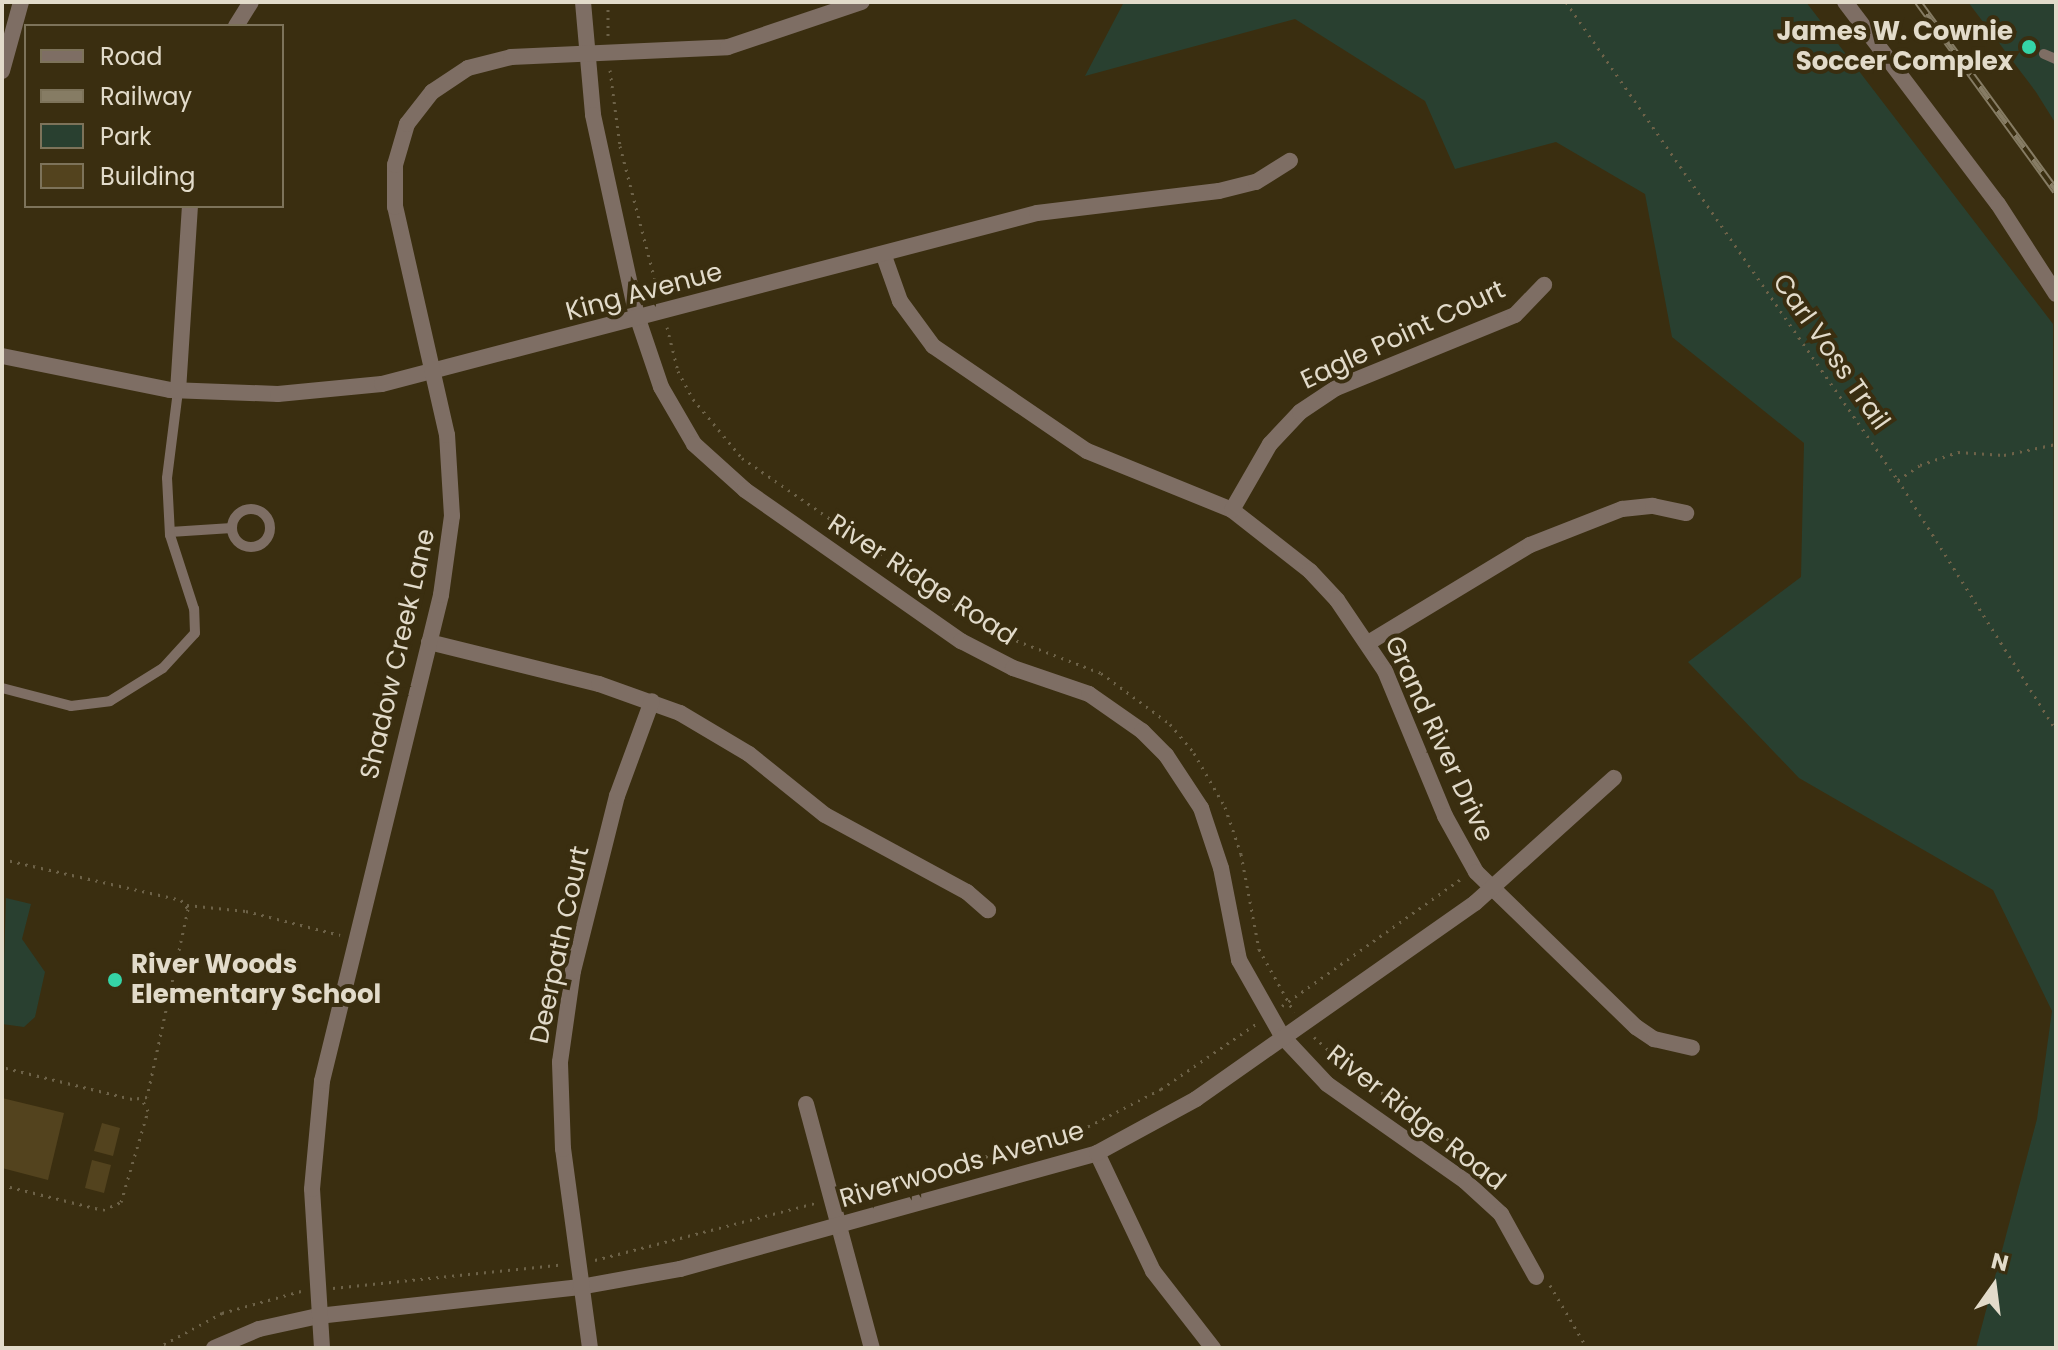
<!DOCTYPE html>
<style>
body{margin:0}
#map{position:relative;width:2058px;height:1350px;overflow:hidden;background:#3a2e10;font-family:Poppins,sans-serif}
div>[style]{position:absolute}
.green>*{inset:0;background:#294030}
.building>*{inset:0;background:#53431e}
.path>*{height:3px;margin-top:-1.5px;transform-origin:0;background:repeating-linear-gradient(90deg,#6d6248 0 2px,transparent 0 8px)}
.lane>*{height:10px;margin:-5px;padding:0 5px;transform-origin:5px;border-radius:5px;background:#7e6e64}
.lane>.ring{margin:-5px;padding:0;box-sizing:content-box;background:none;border:10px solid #7e6e64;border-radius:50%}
.street>*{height:16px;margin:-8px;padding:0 8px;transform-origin:8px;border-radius:8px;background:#7e6e64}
.rail>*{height:8px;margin-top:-4px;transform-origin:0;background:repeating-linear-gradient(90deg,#3a2e10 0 15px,#867c64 0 30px);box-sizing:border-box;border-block:2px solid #867c64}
.dots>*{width:22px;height:22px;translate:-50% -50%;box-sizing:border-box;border:4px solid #3a2e10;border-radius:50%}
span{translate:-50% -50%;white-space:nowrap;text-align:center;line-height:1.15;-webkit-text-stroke:8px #3a2e10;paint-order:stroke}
.poi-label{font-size:26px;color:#e2dbca;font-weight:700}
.right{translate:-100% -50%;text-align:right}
.left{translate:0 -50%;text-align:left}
.street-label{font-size:26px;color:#e2dbca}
.frame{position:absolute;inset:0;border:4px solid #e2dbca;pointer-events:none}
.legend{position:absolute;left:24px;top:24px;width:260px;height:184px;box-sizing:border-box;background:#3a2e10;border:2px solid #7d735a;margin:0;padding:10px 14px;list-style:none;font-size:24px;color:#e2dbca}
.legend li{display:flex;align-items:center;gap:16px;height:40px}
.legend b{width:40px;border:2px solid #7d735a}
.north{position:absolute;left:1954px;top:1246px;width:80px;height:80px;-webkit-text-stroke:6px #3a2e10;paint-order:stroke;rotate:14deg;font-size:22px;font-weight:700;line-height:32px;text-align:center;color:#e2dbca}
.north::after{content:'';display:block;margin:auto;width:28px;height:36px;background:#e2dbca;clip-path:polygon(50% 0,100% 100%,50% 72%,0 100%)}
</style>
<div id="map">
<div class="green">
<div style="clip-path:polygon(1124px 2px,1806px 2px,2053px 324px,2056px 1348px,1976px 1348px,2037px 1119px,2052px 1011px,1993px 890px,1799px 778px,1688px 662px,1801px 577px,1804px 443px,1672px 337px,1645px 194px,1556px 142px,1455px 169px,1425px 101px,1295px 19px,1085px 76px)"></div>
<div style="clip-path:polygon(1968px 2px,2056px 2px,2056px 124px,2036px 92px)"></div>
<div style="clip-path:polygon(6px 898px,31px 904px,22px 939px,45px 972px,35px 1017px,24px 1027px,2px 1024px)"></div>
</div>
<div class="building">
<div style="clip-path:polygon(2px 1098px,64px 1113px,48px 1180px,2px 1168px)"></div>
<div style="clip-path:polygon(102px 1123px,120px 1128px,113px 1156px,94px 1151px)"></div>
<div style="clip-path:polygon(92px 1160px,111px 1165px,104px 1193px,85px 1188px)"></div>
</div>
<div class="path">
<div style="left:608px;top:2px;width:36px;rotate:90deg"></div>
<div style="left:1566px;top:2px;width:582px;rotate:55.22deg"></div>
<div style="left:1898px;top:480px;width:296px;rotate:57.7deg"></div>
<div style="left:610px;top:70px;width:77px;rotate:82.5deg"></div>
<div style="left:620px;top:146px;width:155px;rotate:75.4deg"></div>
<div style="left:667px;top:327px;width:45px;rotate:76deg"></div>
<div style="left:678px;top:371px;width:32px;rotate:62deg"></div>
<div style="left:693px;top:399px;width:77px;rotate:50.3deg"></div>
<div style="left:742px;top:458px;width:306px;rotate:34.6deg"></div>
<div style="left:994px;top:632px;width:115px;rotate:21deg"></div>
<div style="left:1101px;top:673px;width:86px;rotate:36.5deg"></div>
<div style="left:1170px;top:724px;width:38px;rotate:50deg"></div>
<div style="left:1194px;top:753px;width:62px;rotate:60.1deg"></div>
<div style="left:1225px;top:807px;width:50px;rotate:71.2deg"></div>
<div style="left:1241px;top:854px;width:97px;rotate:79.3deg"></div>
<div style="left:1259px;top:949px;width:72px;rotate:60.9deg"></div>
<div style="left:1898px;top:480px;width:27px;rotate:-34deg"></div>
<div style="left:1920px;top:465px;width:40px;rotate:-18.9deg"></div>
<div style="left:1958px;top:452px;width:46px;rotate:3.7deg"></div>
<div style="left:2004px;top:455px;width:53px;rotate:-11.9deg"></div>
<div style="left:2px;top:859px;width:184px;rotate:12.9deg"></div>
<div style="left:181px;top:900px;width:11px;rotate:52deg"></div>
<div style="left:188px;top:909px;width:192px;rotate:102.3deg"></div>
<div style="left:147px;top:1097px;width:15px;rotate:172deg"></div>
<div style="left:132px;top:1099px;width:134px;rotate:-166.2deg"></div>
<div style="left:187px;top:905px;width:59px;rotate:5.8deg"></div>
<div style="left:246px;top:911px;width:97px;rotate:14.3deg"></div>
<div style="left:1282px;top:1006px;width:221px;rotate:-35.4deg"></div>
<div style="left:1314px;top:1037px;width:55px;rotate:42.1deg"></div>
<div style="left:1355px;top:1074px;width:127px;rotate:35.1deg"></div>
<div style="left:1459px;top:1147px;width:10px;rotate:127deg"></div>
<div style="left:2px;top:1185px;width:104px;rotate:13.9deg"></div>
<div style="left:103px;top:1210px;width:20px;rotate:-24deg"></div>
<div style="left:121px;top:1202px;width:95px;rotate:-73.5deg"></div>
<div style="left:148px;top:1111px;width:11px;rotate:-117deg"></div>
<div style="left:847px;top:1195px;width:243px;rotate:-15.5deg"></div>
<div style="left:1081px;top:1130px;width:90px;rotate:-27.1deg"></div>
<div style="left:1161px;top:1089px;width:115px;rotate:-34.4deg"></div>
<div style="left:595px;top:1260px;width:228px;rotate:-14.5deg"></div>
<div style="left:1550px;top:1285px;width:73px;rotate:59.6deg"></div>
<div style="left:333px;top:1288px;width:232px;rotate:-5.9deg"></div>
<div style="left:157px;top:1348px;width:74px;rotate:-28.3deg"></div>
<div style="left:222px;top:1313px;width:82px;rotate:-15.6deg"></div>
</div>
<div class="lane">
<div style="left:2044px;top:54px;width:13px;rotate:23deg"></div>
<div class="ring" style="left:232px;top:509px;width:28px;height:28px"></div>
<div style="left:170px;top:532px;width:62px;rotate:-3.7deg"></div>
<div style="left:2px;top:688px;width:71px;rotate:14.6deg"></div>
<div style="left:71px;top:706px;width:39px;rotate:-7deg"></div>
<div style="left:110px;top:701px;width:62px;rotate:-31.9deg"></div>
<div style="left:163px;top:668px;width:47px;rotate:-47.6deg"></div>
<div style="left:195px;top:633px;width:24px;rotate:-92deg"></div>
<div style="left:194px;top:609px;width:78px;rotate:-108deg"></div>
<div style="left:170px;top:535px;width:57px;rotate:-93deg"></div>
<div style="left:167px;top:478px;width:88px;rotate:-82.8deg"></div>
</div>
<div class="street">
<div style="left:583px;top:2px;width:113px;rotate:84.9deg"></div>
<div style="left:593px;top:115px;width:206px;rotate:77.7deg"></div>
<div style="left:637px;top:316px;width:75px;rotate:71.3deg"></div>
<div style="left:661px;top:387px;width:66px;rotate:59.9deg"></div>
<div style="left:694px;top:444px;width:69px;rotate:42deg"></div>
<div style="left:745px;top:490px;width:264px;rotate:35deg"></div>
<div style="left:961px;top:641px;width:59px;rotate:27.4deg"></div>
<div style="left:1013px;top:668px;width:80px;rotate:18.9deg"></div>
<div style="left:1089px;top:694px;width:65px;rotate:34.9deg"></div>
<div style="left:1142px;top:731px;width:34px;rotate:45deg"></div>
<div style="left:1166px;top:755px;width:64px;rotate:56.6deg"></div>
<div style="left:1201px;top:808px;width:63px;rotate:71.6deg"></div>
<div style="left:1221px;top:868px;width:94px;rotate:78.9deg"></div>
<div style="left:1239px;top:960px;width:87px;rotate:60.5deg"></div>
<div style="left:1282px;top:1036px;width:66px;rotate:46.8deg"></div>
<div style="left:1327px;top:1084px;width:169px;rotate:35.1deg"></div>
<div style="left:1465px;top:1181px;width:49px;rotate:42.5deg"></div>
<div style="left:1501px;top:1214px;width:72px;rotate:60.9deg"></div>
<div style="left:1845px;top:2px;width:253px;rotate:52.9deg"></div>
<div style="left:1998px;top:204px;width:107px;rotate:57.2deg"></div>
<div style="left:236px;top:26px;width:28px;rotate:-58deg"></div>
<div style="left:2px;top:71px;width:72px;rotate:-74.6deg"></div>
<div style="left:884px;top:256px;width:48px;rotate:70.4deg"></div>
<div style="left:900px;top:301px;width:56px;rotate:53.7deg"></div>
<div style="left:933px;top:346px;width:186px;rotate:34.3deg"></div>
<div style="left:1087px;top:451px;width:157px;rotate:22.1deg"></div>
<div style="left:1232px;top:510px;width:99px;rotate:38deg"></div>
<div style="left:1310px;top:571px;width:40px;rotate:47deg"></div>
<div style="left:1337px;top:600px;width:86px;rotate:55.9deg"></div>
<div style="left:1385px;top:671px;width:157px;rotate:67.5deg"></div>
<div style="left:1445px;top:816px;width:64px;rotate:61deg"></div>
<div style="left:1476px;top:872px;width:223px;rotate:44.1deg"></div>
<div style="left:1636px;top:1027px;width:22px;rotate:34deg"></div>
<div style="left:1654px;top:1039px;width:39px;rotate:13deg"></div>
<div style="left:2px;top:356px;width:171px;rotate:11.4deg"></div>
<div style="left:170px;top:390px;width:108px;rotate:2.1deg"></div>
<div style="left:278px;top:394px;width:104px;rotate:-5.5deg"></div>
<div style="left:382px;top:384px;width:677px;rotate:-14.63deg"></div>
<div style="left:1037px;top:213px;width:183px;rotate:-6.9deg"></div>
<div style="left:1219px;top:191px;width:38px;rotate:-14deg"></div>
<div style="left:1256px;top:182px;width:40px;rotate:-32deg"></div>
<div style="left:178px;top:391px;width:185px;rotate:-86.3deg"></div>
<div style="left:1232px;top:510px;width:76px;rotate:-60.1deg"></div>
<div style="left:1270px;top:444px;width:44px;rotate:-46.8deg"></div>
<div style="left:1300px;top:412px;width:43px;rotate:-33.7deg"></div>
<div style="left:1336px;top:388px;width:193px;rotate:-22.2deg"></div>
<div style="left:1515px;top:315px;width:42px;rotate:-46deg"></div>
<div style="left:429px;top:642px;width:175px;rotate:13.9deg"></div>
<div style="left:599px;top:684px;width:86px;rotate:19.7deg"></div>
<div style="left:680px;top:713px;width:80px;rotate:30.7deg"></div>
<div style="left:749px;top:754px;width:97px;rotate:38.8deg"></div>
<div style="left:825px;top:815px;width:162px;rotate:28.5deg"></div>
<div style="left:967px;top:892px;width:28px;rotate:41deg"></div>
<div style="left:1368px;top:643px;width:189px;rotate:-31.2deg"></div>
<div style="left:1530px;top:545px;width:99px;rotate:-21.4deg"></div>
<div style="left:1622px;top:509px;width:31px;rotate:-6deg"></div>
<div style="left:1653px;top:506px;width:34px;rotate:12deg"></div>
<div style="left:806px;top:1104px;width:253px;rotate:74.9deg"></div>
<div style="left:1097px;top:1153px;width:131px;rotate:64.6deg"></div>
<div style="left:1153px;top:1271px;width:98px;rotate:52.1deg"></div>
<div style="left:214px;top:1348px;width:49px;rotate:-22.9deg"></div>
<div style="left:259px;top:1329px;width:60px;rotate:-12.4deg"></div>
<div style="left:318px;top:1316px;width:264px;rotate:-6.3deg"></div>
<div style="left:580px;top:1287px;width:102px;rotate:-10.2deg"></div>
<div style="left:680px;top:1269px;width:433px;rotate:-15.5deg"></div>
<div style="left:1097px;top:1153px;width:113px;rotate:-28.6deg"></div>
<div style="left:1196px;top:1099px;width:341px;rotate:-35.1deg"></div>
<div style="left:1475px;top:903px;width:187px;rotate:-42deg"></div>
<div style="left:322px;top:1348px;width:159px;rotate:-93.6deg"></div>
<div style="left:312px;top:1189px;width:108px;rotate:-84.7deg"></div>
<div style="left:322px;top:1081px;width:500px;rotate:-76.24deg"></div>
<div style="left:441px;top:595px;width:80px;rotate:-82.1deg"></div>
<div style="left:452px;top:516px;width:81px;rotate:-93.5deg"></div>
<div style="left:447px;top:435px;width:234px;rotate:-102.8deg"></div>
<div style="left:395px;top:207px;width:42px;rotate:-90deg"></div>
<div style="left:395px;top:165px;width:43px;rotate:-73.7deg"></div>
<div style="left:407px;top:124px;width:41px;rotate:-52deg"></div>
<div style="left:432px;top:92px;width:43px;rotate:-33.7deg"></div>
<div style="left:468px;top:68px;width:44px;rotate:-14.3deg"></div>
<div style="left:511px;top:57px;width:217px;rotate:-2.6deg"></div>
<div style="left:728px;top:47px;width:141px;rotate:-18.6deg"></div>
<div style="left:590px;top:1348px;width:201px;rotate:-97.7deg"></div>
<div style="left:563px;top:1149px;width:87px;rotate:-92deg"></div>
<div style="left:560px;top:1062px;width:92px;rotate:-81.9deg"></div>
<div style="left:573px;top:971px;width:180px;rotate:-75.9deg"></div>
<div style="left:617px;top:796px;width:101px;rotate:-69.8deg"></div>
</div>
<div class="rail">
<div style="left:1918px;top:2px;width:234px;rotate:53.9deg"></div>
</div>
<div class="dots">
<div style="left:2029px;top:47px;background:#35d4a7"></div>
<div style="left:115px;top:980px;background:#35d4a7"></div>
</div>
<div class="poi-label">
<span class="right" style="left:2013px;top:47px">James W. Cownie<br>Soccer Complex</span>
<span class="left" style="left:131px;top:980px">River Woods<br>Elementary School</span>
</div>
<div class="street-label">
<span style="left:644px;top:292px;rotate:-15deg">King Avenue</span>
<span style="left:1403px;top:335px;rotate:-25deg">Eagle Point Court</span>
<span style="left:1831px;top:352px;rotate:55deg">Carl Voss Trail</span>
<span style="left:922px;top:580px;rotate:33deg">River Ridge Road</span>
<span style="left:398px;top:654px;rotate:-77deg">Shadow Creek Lane</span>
<span style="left:1439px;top:739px;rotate:65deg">Grand River Drive</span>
<span style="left:560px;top:945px;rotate:-78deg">Deerpath Court</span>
<span style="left:1416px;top:1118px;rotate:38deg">River Ridge Road</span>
<span style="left:962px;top:1165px;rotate:-16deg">Riverwoods Avenue</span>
</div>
<div class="frame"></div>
<ul class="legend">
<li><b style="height:10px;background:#7e6e64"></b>Road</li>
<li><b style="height:10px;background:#867c64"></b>Railway</li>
<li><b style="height:22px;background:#294030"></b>Park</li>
<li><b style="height:22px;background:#53431e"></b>Building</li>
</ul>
<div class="north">N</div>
</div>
